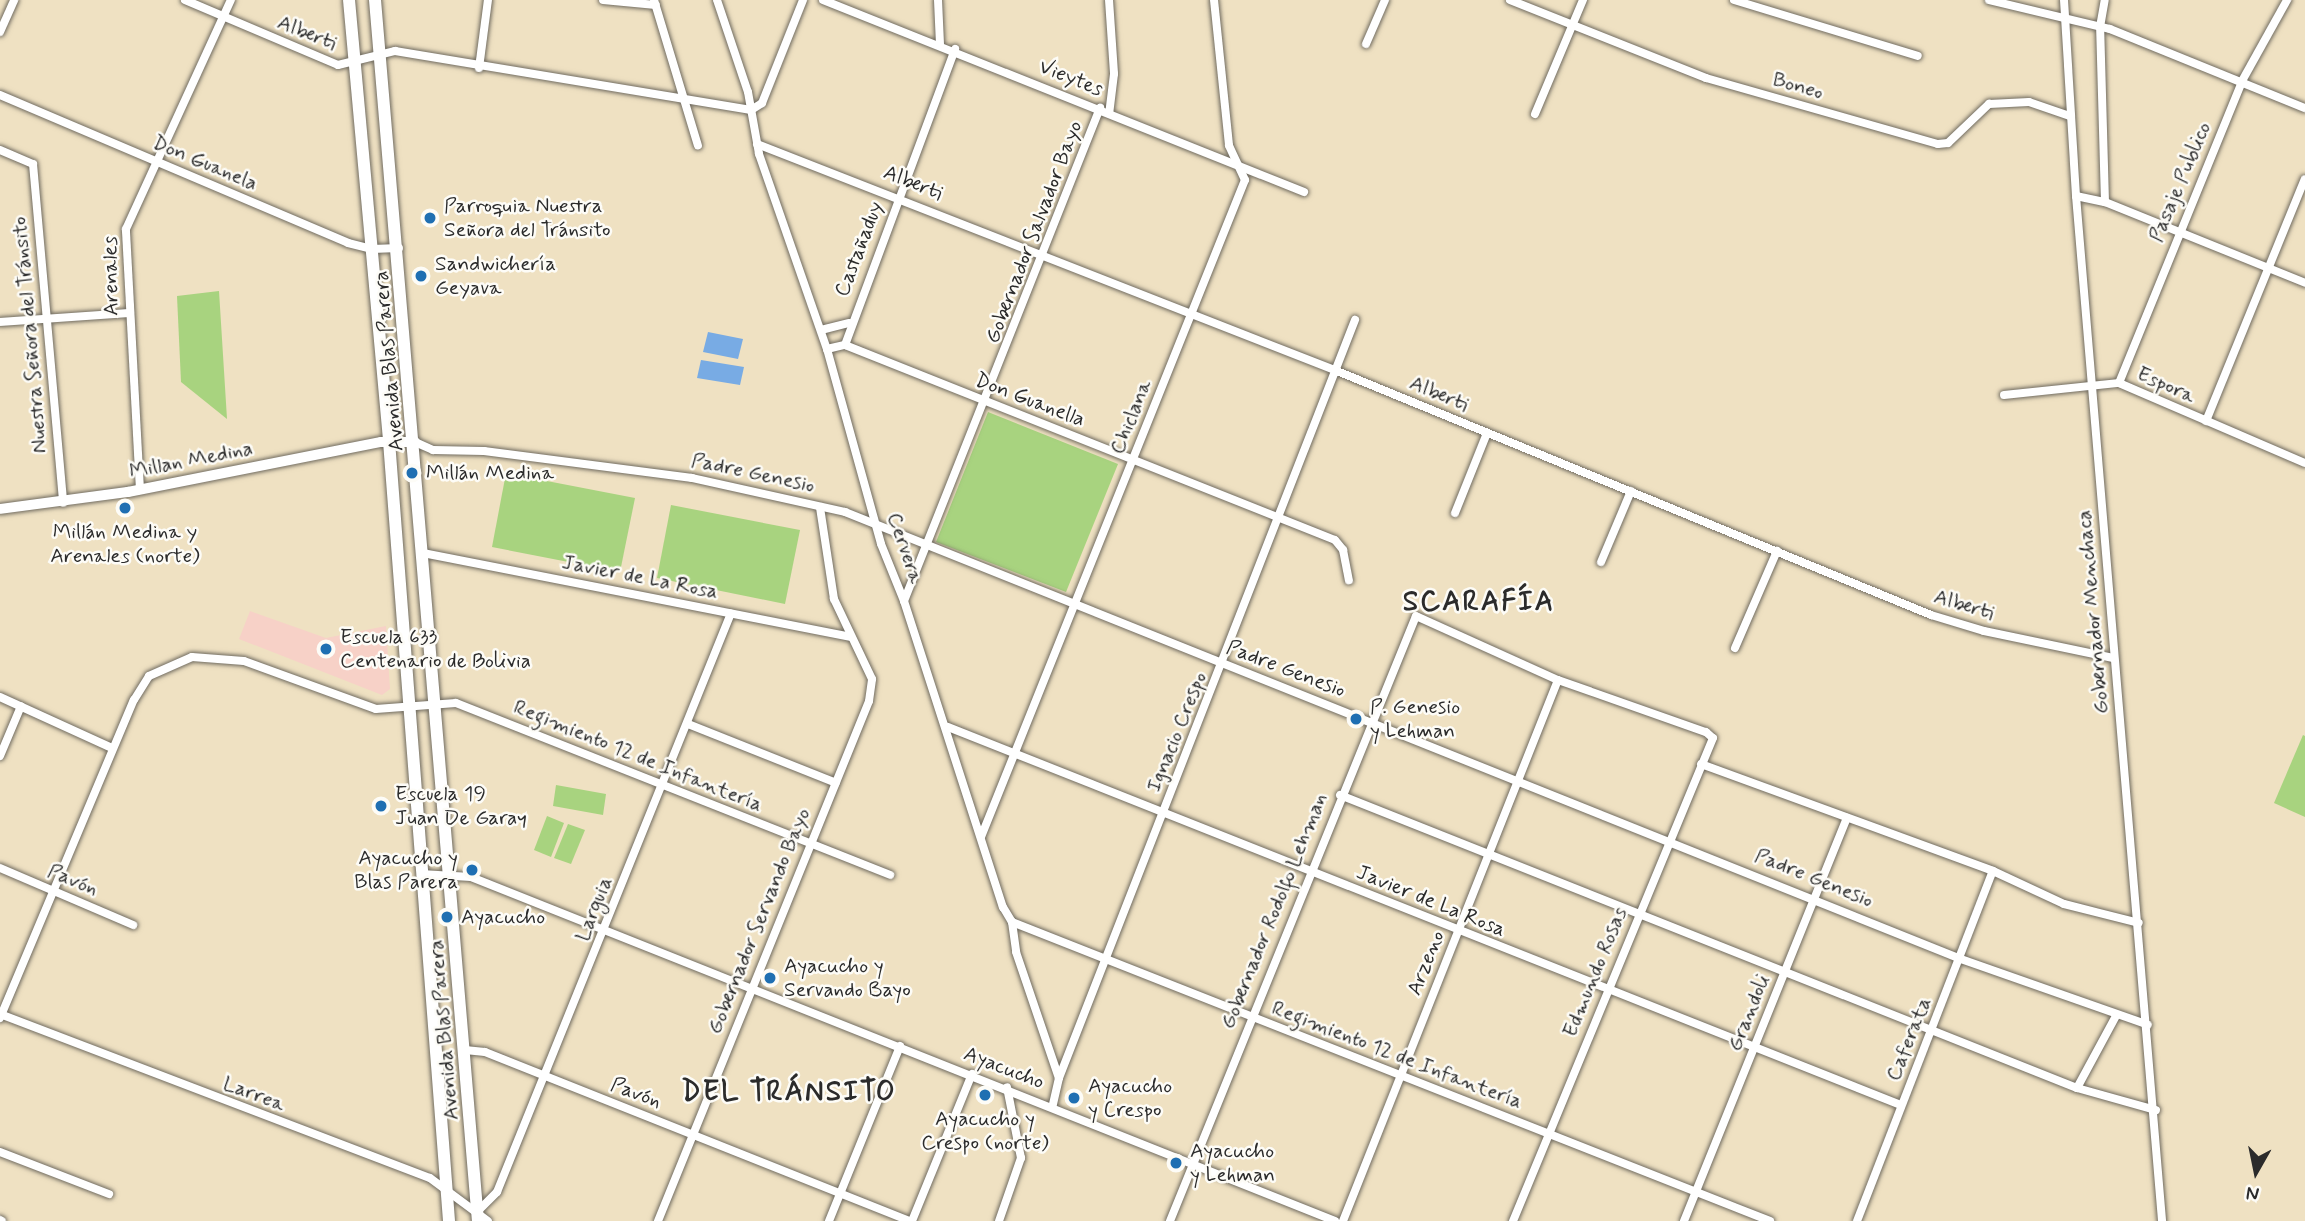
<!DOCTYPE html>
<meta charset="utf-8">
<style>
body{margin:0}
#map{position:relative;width:2305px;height:1221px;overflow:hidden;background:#efe1c2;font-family:Mynerve,sans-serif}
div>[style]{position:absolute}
.built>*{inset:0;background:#f7d1c7}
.green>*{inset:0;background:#a8d37f}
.water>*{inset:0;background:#78abe4}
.roads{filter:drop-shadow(0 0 2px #706b60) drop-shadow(0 0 2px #706b60)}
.minor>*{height:8px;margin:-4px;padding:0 4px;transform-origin:4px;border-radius:4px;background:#fff}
.tertiary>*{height:10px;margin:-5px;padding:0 5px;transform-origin:5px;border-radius:5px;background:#fff}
.primary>*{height:12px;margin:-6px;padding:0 6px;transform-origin:6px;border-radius:6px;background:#fff}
.dots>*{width:19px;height:19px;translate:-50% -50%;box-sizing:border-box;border:4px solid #fdfcf7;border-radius:50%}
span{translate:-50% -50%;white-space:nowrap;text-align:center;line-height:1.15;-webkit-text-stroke:5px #fdfcf7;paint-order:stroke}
.street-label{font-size:21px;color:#2b2b2b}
.poi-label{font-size:21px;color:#2b2b2b}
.left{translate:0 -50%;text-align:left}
.right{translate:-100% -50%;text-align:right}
.district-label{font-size:28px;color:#2b2b2b;font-weight:700;letter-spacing:2px}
.north{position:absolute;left:2221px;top:1137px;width:70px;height:70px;-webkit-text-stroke:5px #fdfcf7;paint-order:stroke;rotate:189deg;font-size:19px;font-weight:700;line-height:28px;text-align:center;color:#2b2b2b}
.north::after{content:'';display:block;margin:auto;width:24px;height:32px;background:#2b2b2b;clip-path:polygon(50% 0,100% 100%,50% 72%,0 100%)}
</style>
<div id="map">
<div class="built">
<div style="clip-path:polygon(250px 611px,326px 638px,386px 626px,390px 689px,382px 695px,239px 639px)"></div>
</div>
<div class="green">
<div style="clip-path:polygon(219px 291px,227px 419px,181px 382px,177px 296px)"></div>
<div style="clip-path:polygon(988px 412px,1118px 464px,1066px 592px,936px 542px)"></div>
<div style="clip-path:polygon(506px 473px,635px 498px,620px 572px,492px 547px)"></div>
<div style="clip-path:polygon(671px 505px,800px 530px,785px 604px,657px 578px)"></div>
<div style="clip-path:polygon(2303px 735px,2305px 736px,2305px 817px,2274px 803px)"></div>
<div style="clip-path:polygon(556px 785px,606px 794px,603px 815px,553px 806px)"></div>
<div style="clip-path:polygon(547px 816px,564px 823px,551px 857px,534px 850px)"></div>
<div style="clip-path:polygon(568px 824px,585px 830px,571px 864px,554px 858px)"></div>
</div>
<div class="water">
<div style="clip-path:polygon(708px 332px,743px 339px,738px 359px,703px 352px)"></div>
<div style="clip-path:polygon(701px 360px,744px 367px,740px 385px,697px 378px)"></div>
</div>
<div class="roads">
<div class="minor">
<div style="left:185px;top:0;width:166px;rotate:23deg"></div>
<div style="left:338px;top:65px;width:59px;rotate:-13.8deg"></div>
<div style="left:395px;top:51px;width:361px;rotate:9.4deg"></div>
<div style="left:751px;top:110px;width:13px;rotate:-32deg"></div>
<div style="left:762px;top:103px;width:111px;rotate:-68.3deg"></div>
<div style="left:603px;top:0;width:53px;rotate:5.4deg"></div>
<div style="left:654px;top:0;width:152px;rotate:73.2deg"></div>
<div style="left:717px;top:0;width:97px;rotate:71.4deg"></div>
<div style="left:748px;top:92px;width:63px;rotate:79.9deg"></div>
<div style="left:759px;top:154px;width:207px;rotate:70.8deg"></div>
<div style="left:827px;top:349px;width:202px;rotate:74.5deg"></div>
<div style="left:881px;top:544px;width:61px;rotate:68deg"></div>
<div style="left:904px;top:601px;width:322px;rotate:72.1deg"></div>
<div style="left:1003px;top:907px;width:17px;rotate:59deg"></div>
<div style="left:1012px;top:922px;width:30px;rotate:82deg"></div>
<div style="left:1016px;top:952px;width:133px;rotate:71.2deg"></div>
<div style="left:1059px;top:1078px;width:28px;rotate:103deg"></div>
<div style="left:823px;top:0;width:518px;rotate:21.76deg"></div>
<div style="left:938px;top:0;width:44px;rotate:87.4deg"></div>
<div style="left:1109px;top:0;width:74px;rotate:86.1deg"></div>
<div style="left:1114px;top:74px;width:38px;rotate:97deg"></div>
<div style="left:1510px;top:0;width:211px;rotate:21.7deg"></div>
<div style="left:1706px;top:78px;width:241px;rotate:15.9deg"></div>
<div style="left:1938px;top:144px;width:10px;rotate:-6deg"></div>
<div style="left:1948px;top:143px;width:57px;rotate:-43.6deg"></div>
<div style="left:1989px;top:104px;width:40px;rotate:-2.9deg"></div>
<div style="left:2029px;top:102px;width:43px;rotate:18.9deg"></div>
<div style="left:1734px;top:0;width:192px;rotate:16.9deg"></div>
<div style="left:1989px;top:0;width:124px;rotate:13.5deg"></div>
<div style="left:2110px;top:29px;width:210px;rotate:22.1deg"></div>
<div style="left:2064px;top:0;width:196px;rotate:86.5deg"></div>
<div style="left:2076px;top:196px;width:1029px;rotate:85.2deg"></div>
<div style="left:0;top:32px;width:35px;rotate:-66deg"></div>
<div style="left:1366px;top:44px;width:48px;rotate:-66.6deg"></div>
<div style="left:479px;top:68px;width:69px;rotate:-82.5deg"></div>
<div style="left:0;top:95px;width:378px;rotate:23deg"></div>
<div style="left:348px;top:243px;width:25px;rotate:14deg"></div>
<div style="left:372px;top:249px;width:27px;rotate:-2deg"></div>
<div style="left:1535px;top:114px;width:124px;rotate:-67.2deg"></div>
<div style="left:757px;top:144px;width:623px;rotate:21.37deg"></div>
<div style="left:1337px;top:371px;width:642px;rotate:22.33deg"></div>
<div style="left:1931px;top:615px;width:55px;rotate:16.8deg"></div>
<div style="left:1984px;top:631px;width:132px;rotate:11.8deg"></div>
<div style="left:0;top:150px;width:36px;rotate:23deg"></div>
<div style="left:33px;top:164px;width:340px;rotate:84.9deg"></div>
<div style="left:2076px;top:196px;width:30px;rotate:12deg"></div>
<div style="left:2105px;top:202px;width:216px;rotate:22deg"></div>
<div style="left:2105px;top:202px;width:175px;rotate:-91.6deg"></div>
<div style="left:2100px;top:27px;width:27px;rotate:-80deg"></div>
<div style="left:0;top:322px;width:129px;rotate:-4deg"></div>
<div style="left:821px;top:330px;width:29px;rotate:-14deg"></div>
<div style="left:845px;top:345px;width:316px;rotate:-69.6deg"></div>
<div style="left:827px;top:349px;width:18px;rotate:-13deg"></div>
<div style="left:845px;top:345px;width:527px;rotate:21.7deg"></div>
<div style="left:1335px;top:540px;width:13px;rotate:51deg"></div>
<div style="left:1343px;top:550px;width:31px;rotate:79deg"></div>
<div style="left:2119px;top:383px;width:326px;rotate:-67.8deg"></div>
<div style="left:2242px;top:81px;width:93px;rotate:-60.9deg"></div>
<div style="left:2004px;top:395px;width:116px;rotate:-6deg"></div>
<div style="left:2119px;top:383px;width:202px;rotate:23.3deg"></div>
<div style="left:2206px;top:421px;width:261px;rotate:-67.8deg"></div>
<div style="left:415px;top:442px;width:20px;rotate:24deg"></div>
<div style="left:433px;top:450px;width:51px;rotate:1.1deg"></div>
<div style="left:484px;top:451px;width:210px;rotate:7.4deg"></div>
<div style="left:692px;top:478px;width:157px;rotate:12.5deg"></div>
<div style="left:845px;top:512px;width:1202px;rotate:21.83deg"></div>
<div style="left:1961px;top:959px;width:198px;rotate:19.4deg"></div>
<div style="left:140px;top:490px;width:261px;rotate:-93.1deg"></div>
<div style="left:126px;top:229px;width:252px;rotate:-65.4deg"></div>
<div style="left:1455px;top:513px;width:86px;rotate:-68.2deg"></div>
<div style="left:423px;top:553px;width:435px;rotate:11.1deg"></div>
<div style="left:1601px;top:562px;width:77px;rotate:-67.1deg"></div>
<div style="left:904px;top:601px;width:531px;rotate:-68.32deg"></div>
<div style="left:1735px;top:648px;width:106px;rotate:-66.6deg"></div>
<div style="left:0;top:697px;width:123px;rotate:24.5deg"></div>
<div style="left:688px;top:724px;width:159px;rotate:21.7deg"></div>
<div style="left:948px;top:727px;width:1025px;rotate:21.64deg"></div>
<div style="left:0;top:756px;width:54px;rotate:-67.2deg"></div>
<div style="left:1701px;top:764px;width:311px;rotate:20.1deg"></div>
<div style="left:1993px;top:871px;width:78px;rotate:24.9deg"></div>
<div style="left:2064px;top:904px;width:77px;rotate:14.2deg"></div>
<div style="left:1340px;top:795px;width:793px;rotate:21.68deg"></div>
<div style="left:2077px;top:1088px;width:82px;rotate:15.6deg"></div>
<div style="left:981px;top:837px;width:708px;rotate:-68.11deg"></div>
<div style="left:1245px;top:180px;width:38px;rotate:-115deg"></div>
<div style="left:1229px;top:145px;width:146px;rotate:-95.9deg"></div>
<div style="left:0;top:868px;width:145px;rotate:23.2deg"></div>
<div style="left:421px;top:874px;width:50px;rotate:3.4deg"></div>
<div style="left:471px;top:877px;width:930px;rotate:21.71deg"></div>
<div style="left:1012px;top:922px;width:815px;rotate:21.53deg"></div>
<div style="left:0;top:1014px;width:460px;rotate:20.9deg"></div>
<div style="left:430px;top:1178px;width:72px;rotate:36.6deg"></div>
<div style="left:0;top:1018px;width:345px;rotate:-67.2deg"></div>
<div style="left:134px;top:700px;width:28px;rotate:-58deg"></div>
<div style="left:149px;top:676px;width:47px;rotate:-23.8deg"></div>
<div style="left:192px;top:657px;width:52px;rotate:4.4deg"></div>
<div style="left:244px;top:661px;width:140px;rotate:20deg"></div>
<div style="left:376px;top:709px;width:80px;rotate:-4.3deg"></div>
<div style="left:456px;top:703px;width:467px;rotate:21.6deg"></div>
<div style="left:465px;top:1050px;width:20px;rotate:6deg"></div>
<div style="left:485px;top:1052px;width:456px;rotate:21.7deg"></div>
<div style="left:1059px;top:1078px;width:814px;rotate:-68.67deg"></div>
<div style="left:2077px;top:1088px;width:82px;rotate:-61.6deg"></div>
<div style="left:0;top:1152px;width:117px;rotate:21.1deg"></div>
<div style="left:478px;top:1211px;width:27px;rotate:-45deg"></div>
<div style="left:497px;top:1192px;width:624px;rotate:-67.99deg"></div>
<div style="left:0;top:1220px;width:2px;rotate:27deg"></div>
<div style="left:658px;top:1221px;width:561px;rotate:-67.91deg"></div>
<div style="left:869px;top:701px;width:22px;rotate:-82deg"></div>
<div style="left:872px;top:679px;width:89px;rotate:-115.4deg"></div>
<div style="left:834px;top:599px;width:93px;rotate:-98.7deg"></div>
<div style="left:829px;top:1221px;width:189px;rotate:-67.9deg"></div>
<div style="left:912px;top:1221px;width:159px;rotate:-67.8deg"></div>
<div style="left:999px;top:1221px;width:67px;rotate:-70.8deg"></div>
<div style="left:1021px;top:1158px;width:72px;rotate:-101.2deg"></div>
<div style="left:1170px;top:1221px;width:653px;rotate:-67.87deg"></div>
<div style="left:1416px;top:616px;width:156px;rotate:24.3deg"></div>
<div style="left:1558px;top:680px;width:157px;rotate:19.4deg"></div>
<div style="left:1706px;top:732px;width:9px;rotate:41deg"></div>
<div style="left:1713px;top:738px;width:523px;rotate:112.49deg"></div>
<div style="left:1343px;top:1221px;width:582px;rotate:-68.33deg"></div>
<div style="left:1684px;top:1221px;width:435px;rotate:-68deg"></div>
<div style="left:1857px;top:1221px;width:375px;rotate:-68.8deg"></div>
</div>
<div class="tertiary">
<div style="left:0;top:509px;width:129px;rotate:-7.6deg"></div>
<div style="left:128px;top:492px;width:258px;rotate:-11.2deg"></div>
<div style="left:381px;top:442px;width:34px"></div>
</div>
<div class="primary">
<div style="left:349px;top:0;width:443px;rotate:84.8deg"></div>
<div style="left:389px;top:441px;width:782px;rotate:85.6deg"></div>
<div style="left:375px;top:0;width:1225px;rotate:85.18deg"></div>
</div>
</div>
<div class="dots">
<div style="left:430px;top:218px;background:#1f6fb2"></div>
<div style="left:421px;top:276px;background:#1f6fb2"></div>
<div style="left:412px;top:473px;background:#1f6fb2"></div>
<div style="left:125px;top:508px;background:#1f6fb2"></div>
<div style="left:326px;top:649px;background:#1f6fb2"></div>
<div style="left:1356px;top:719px;background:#1f6fb2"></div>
<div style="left:381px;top:806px;background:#1f6fb2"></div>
<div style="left:472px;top:870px;background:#1f6fb2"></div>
<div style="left:447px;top:917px;background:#1f6fb2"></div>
<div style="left:770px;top:978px;background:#1f6fb2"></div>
<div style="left:985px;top:1095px;background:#1f6fb2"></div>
<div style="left:1074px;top:1098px;background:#1f6fb2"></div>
<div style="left:1176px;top:1163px;background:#1f6fb2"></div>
</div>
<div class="street-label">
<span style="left:307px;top:33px;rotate:22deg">Alberti</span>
<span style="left:1071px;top:78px;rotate:22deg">Vieytes</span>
<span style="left:1798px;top:86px;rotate:16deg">Boneo</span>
<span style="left:205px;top:163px;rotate:23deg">Don Guanela</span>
<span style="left:2180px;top:182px;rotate:-67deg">Pasaje Publico</span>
<span style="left:913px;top:183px;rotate:22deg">Alberti</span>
<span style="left:1034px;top:232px;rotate:-69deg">Gobernador Salvador Bayo</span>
<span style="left:859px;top:249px;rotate:-69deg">Castañaduy</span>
<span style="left:111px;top:276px;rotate:-91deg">Arenales</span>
<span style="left:30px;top:335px;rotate:-95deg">Nuestra Señora del Tránsito</span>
<span style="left:389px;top:361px;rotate:-95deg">Avenida Blas Parera</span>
<span style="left:2166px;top:385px;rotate:24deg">Espora</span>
<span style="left:1439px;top:394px;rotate:23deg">Alberti</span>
<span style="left:1030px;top:400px;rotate:21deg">Don Guanella</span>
<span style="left:1131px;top:417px;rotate:-68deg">Chiclana</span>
<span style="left:191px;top:460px;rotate:-11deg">Millan Medina</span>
<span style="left:753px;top:473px;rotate:12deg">Padre Genesio</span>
<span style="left:905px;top:548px;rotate:71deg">Cervera</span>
<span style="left:640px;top:577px;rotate:11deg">Javier de La Rosa</span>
<span style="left:1964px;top:605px;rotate:17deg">Alberti</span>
<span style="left:2093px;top:612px;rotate:-95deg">Gobernador Menchaca</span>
<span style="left:1286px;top:669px;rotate:21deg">Padre Genesio</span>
<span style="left:1177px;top:732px;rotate:-68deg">Ignacio Crespo</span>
<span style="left:638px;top:756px;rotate:22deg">Regimiento 12 de Infantería</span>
<span style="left:1814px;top:878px;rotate:22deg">Padre Genesio</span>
<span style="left:73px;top:880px;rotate:23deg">Pavón</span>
<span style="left:1431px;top:901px;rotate:22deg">Javier de La Rosa</span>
<span style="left:594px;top:909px;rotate:-68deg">Larguia</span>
<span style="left:1274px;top:911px;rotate:-68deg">Gobernador Rodolfo Lehman</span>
<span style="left:759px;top:921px;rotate:-68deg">Gobernador Servando Bayo</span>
<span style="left:1426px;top:963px;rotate:-68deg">Arzeno</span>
<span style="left:1595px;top:972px;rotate:-68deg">Edmundo Rosas</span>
<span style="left:1749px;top:1013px;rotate:-68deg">Grandoli</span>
<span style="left:444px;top:1030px;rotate:-95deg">Avenida Blas Parera</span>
<span style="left:1909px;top:1039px;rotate:-68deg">Caferata</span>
<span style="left:1397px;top:1055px;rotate:21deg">Regimiento 12 de Infantería</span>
<span style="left:1004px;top:1068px;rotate:21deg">Ayacucho</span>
<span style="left:636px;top:1093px;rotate:21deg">Pavón</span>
<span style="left:254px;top:1094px;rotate:21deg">Larrea</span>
</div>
<div class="poi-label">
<span class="left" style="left:444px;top:218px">Parroquia Nuestra<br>Señora del Tránsito</span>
<span class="left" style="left:435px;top:276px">Sandwichería<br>Geyava</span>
<span class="left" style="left:426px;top:473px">Millán Medina</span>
<span style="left:125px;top:544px">Millán Medina y<br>Arenales (norte)</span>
<span class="left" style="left:340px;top:649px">Escuela 633<br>Centenario de Bolivia</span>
<span class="left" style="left:1370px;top:719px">P. Genesio<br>y Lehman</span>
<span class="left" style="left:395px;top:806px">Escuela 19<br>Juan De Garay</span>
<span class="right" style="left:458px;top:870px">Ayacucho y<br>Blas Parera</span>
<span class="left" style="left:461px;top:917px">Ayacucho</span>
<span class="left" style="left:784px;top:978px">Ayacucho y<br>Servando Bayo</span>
<span class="left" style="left:1088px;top:1098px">Ayacucho<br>y Crespo</span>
<span style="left:985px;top:1131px">Ayacucho y<br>Crespo (norte)</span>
<span class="left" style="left:1190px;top:1163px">Ayacucho<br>y Lehman</span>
</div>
<div class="district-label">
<span style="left:1479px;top:603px">SCARAFÍA</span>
<span style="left:789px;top:1093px">DEL TRÁNSITO</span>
</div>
<div class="north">N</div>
</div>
